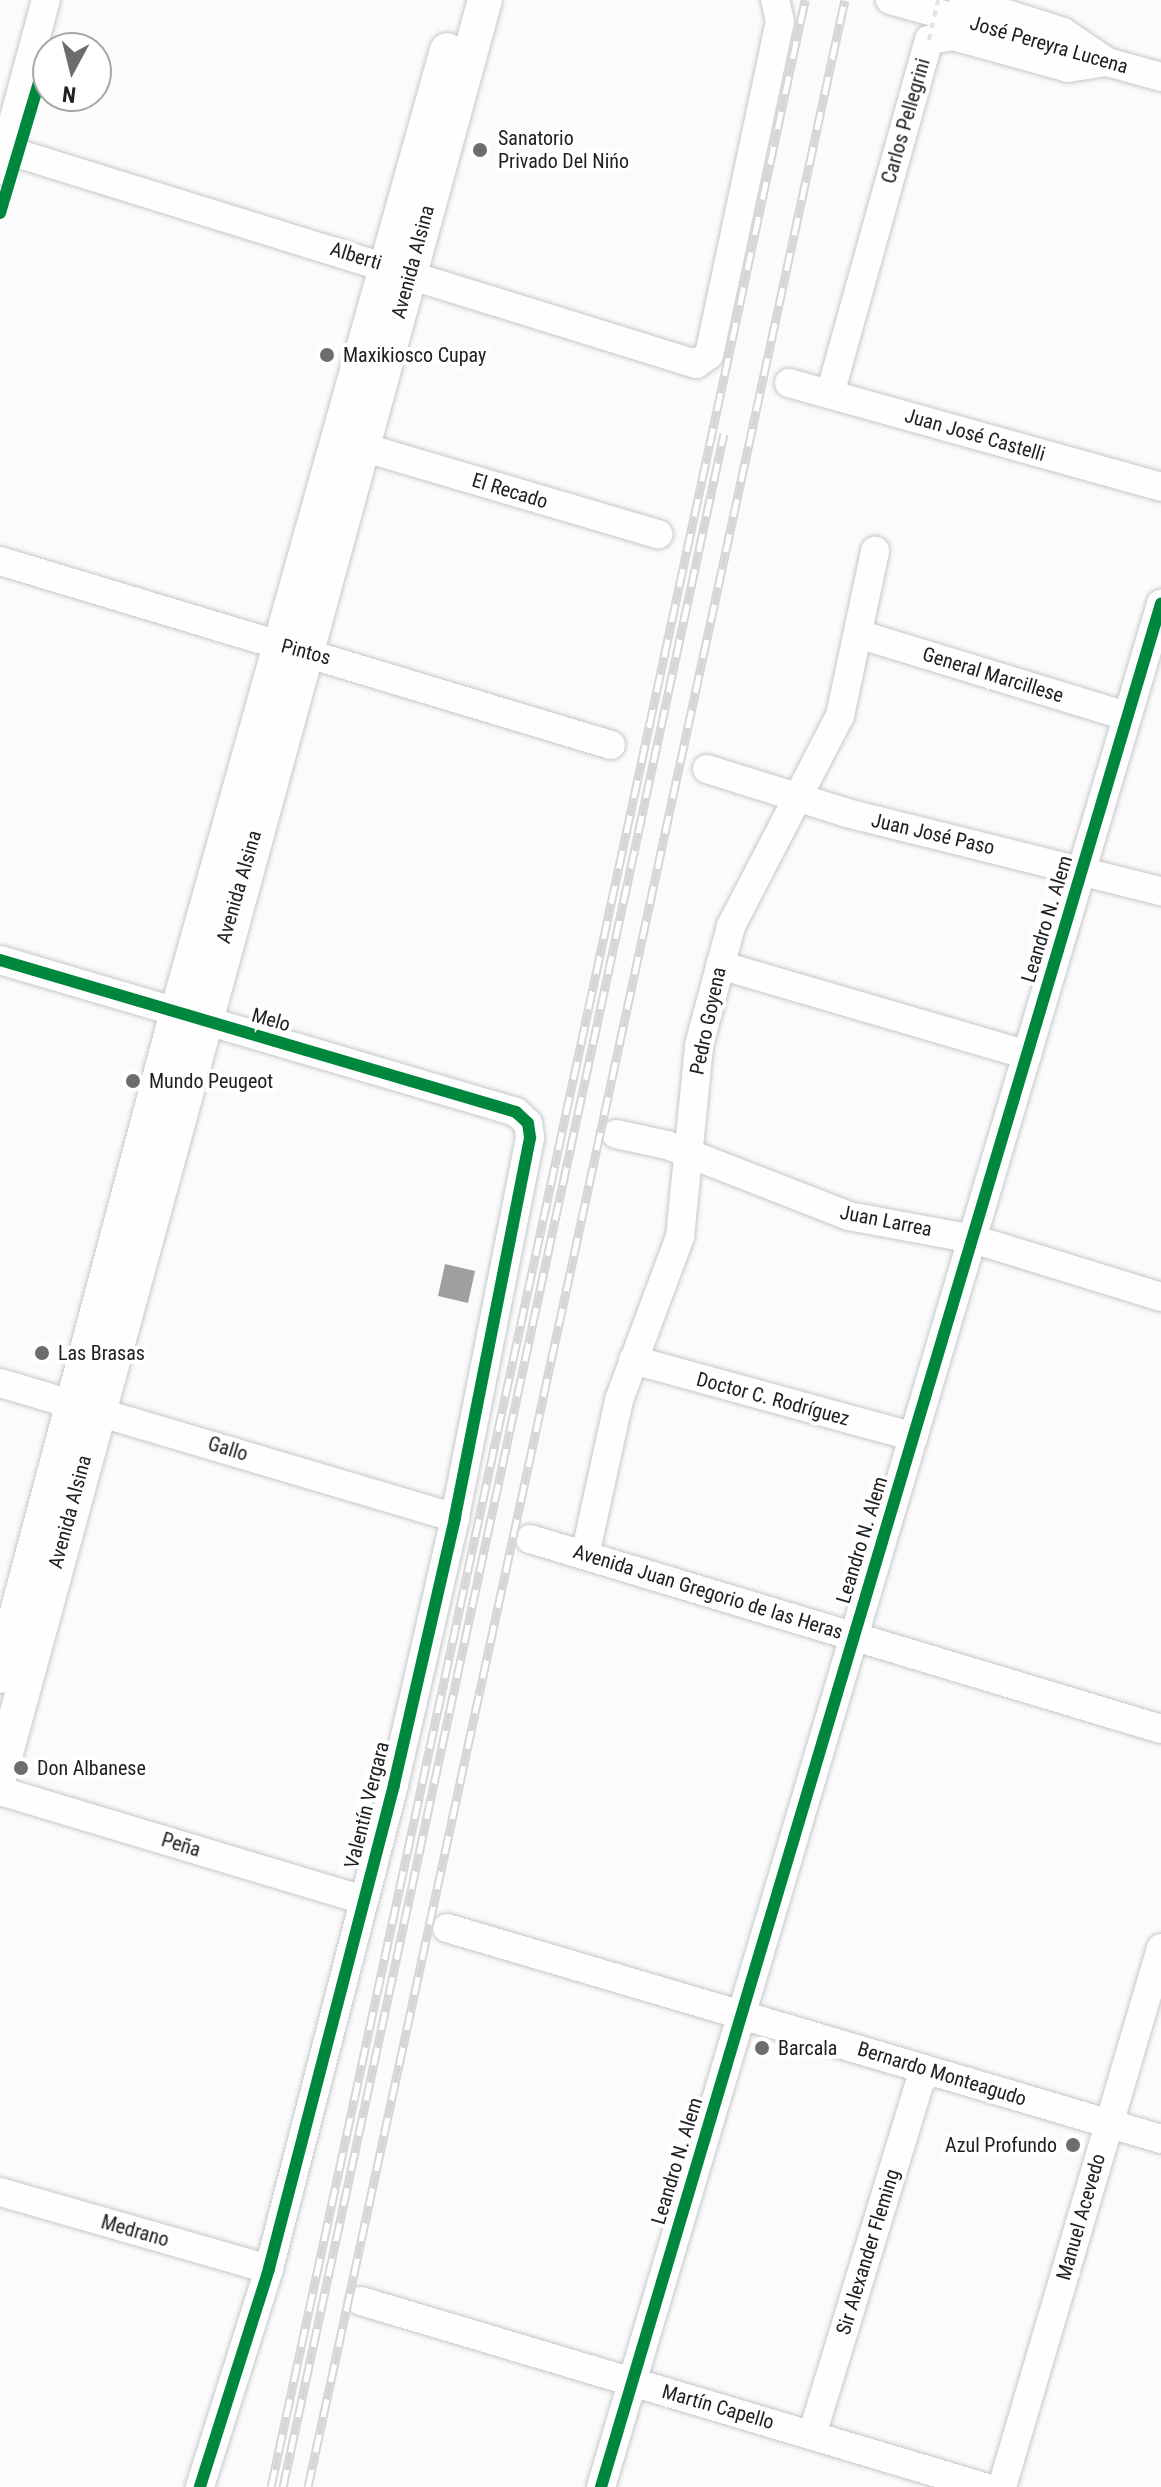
<!DOCTYPE html>
<meta charset="utf-8">
<style>
body{margin:0}
#map{position:relative;width:1161px;height:2487px;overflow:hidden;background:#fbfbfe;font-family:"Roboto Condensed",sans-serif}
div>[style]{position:absolute}
.building>*{inset:0;background:#9f9fa0}
.roads{filter:drop-shadow(0 0 2px #c7c7c9) drop-shadow(0 0 2px #c7c7c9)}
.minor>*{height:28px;margin:-14px;padding:0 14px;transform-origin:14px;border-radius:14px;background:#fefeff}
.major>*{height:34px;margin:-17px;padding:0 17px;transform-origin:17px;border-radius:17px;background:#fefeff}
.rail>*{height:9px;margin-top:-4.5px;transform-origin:0;background:repeating-linear-gradient(90deg,#fff 0 18px,#d6d6d7 0 36px);box-sizing:border-box;border-block:2px solid #d6d6d7}
.path-bridge>*{height:4px;margin-top:-2px;transform-origin:0;background:repeating-linear-gradient(90deg,#e4e4e4 0 6px,transparent 0 12px)}
.cycleway>*{height:12px;margin:-6px;padding:0 6px;transform-origin:6px;border-radius:6px;background:#00873e}
.dots>*{width:22px;height:22px;translate:-50% -50%;box-sizing:border-box;border:4px solid #fff;border-radius:50%}
span{translate:-50% -50%;white-space:nowrap;text-align:center;line-height:1.15;-webkit-text-stroke:8px #fff;paint-order:stroke}
.street-label{font-size:20px;color:#202022}
.poi-label{font-size:20px;color:#202022}
.left{translate:0 -50%;text-align:left}
.right{translate:-100% -50%;text-align:right}
.north{position:absolute;left:32px;top:32px;width:80px;height:80px;box-sizing:border-box;background:#fff;border:2px solid #a6a6a7;border-radius:50%;rotate:187deg;font-size:22px;font-weight:700;line-height:32px;text-align:center;color:#202022}
.north::after{content:'';display:block;margin:auto;width:28px;height:36px;background:#6d6d6f;clip-path:polygon(50% 0,100% 100%,50% 72%,0 100%)}
</style>
<div id="map">
<div class="building">
<div style="clip-path:polygon(445px 1264px,475px 1271px,468px 1303px,438px 1296px)"></div>
</div>
<div class="roads">
<div class="minor">
<div style="left:890px;top:0;width:97px;rotate:15.6deg"></div>
<div style="left:963px;top:0;width:105px;rotate:17.7deg"></div>
<div style="left:1063px;top:32px;width:52px;rotate:34deg"></div>
<div style="left:1089px;top:57px;width:75px;rotate:15.5deg"></div>
<div style="left:0;top:148px;width:729px;rotate:17.24deg"></div>
<div style="left:696px;top:364px;width:16px;rotate:-35deg"></div>
<div style="left:709px;top:355px;width:341px;rotate:-78deg"></div>
<div style="left:780px;top:21px;width:22px;rotate:-103deg"></div>
<div style="left:0;top:170px;width:176px;rotate:-74.9deg"></div>
<div style="left:789px;top:383px;width:386px;rotate:15.6deg"></div>
<div style="left:830px;top:394px;width:368px;rotate:-74.4deg"></div>
<div style="left:929px;top:40px;width:24px;rotate:-9deg"></div>
<div style="left:953px;top:36px;width:119px;rotate:15.5deg"></div>
<div style="left:1068px;top:68px;width:39px;rotate:-9deg"></div>
<div style="left:362px;top:447px;width:309px;rotate:16.4deg"></div>
<div style="left:0;top:561px;width:638px;rotate:16.76deg"></div>
<div style="left:858px;top:634px;width:281px;rotate:17deg"></div>
<div style="left:707px;top:769px;width:147px;rotate:17.4deg"></div>
<div style="left:847px;top:813px;width:324px;rotate:14deg"></div>
<div style="left:0;top:960px;width:538px;rotate:16.41deg"></div>
<div style="left:516px;top:1112px;width:16px;rotate:43deg"></div>
<div style="left:528px;top:1123px;width:15px;rotate:82deg"></div>
<div style="left:530px;top:1138px;width:387px;rotate:101.2deg"></div>
<div style="left:455px;top:1518px;width:274px;rotate:102.9deg"></div>
<div style="left:394px;top:1785px;width:500px;rotate:104.5deg"></div>
<div style="left:269px;top:2269px;width:229px;rotate:107.6deg"></div>
<div style="left:720px;top:965px;width:320px;rotate:16.3deg"></div>
<div style="left:616px;top:1134px;width:52px;rotate:12.2deg"></div>
<div style="left:667px;top:1145px;width:195px;rotate:21.3deg"></div>
<div style="left:849px;top:1216px;width:126px;rotate:10.5deg"></div>
<div style="left:973px;top:1239px;width:197px;rotate:17.1deg"></div>
<div style="left:633px;top:1360px;width:291px;rotate:15.3deg"></div>
<div style="left:0;top:1383px;width:475px;rotate:16.5deg"></div>
<div style="left:530px;top:1539px;width:659px;rotate:16.76deg"></div>
<div style="left:585px;top:1555px;width:159px;rotate:-77.6deg"></div>
<div style="left:619px;top:1400px;width:174px;rotate:-69.5deg"></div>
<div style="left:680px;top:1237px;width:193px;rotate:-84.3deg"></div>
<div style="left:699px;top:1045px;width:123px;rotate:-74.9deg"></div>
<div style="left:731px;top:926px;width:237px;rotate:-62.6deg"></div>
<div style="left:840px;top:716px;width:169px;rotate:-78deg"></div>
<div style="left:0;top:1791px;width:379px;rotate:16.7deg"></div>
<div style="left:447px;top:1928px;width:745px;rotate:16.46deg"></div>
<div style="left:0;top:2192px;width:280px;rotate:16deg"></div>
<div style="left:361px;top:2301px;width:650px;rotate:16.62deg"></div>
<div style="left:812px;top:2435px;width:383px;rotate:-73deg"></div>
<div style="left:601px;top:2487px;width:1965px;rotate:-73.44deg"></div>
<div style="left:1002px;top:2487px;width:562px;rotate:-73.56deg"></div>
</div>
<div class="major">
<div style="left:0;top:1676px;width:687px;rotate:-75.07deg"></div>
<div style="left:177px;top:1012px;width:999px;rotate:-74.32deg"></div>
<div style="left:0;top:1775px;width:1840px;rotate:-74.72deg"></div>
</div>
</div>
<div class="rail">
<div style="left:271px;top:2487px;width:2544px;rotate:-77.88deg"></div>
<div style="left:283px;top:2487px;width:2100px;rotate:-77.88deg"></div>
<div style="left:308px;top:2487px;width:2544px;rotate:-77.82deg"></div>
</div>
<div class="path-bridge">
<div style="left:929px;top:40px;width:41px;rotate:-77.3deg"></div>
</div>
<div class="cycleway">
<div style="left:0;top:213px;width:168px;rotate:-73.4deg"></div>
<div style="left:0;top:960px;width:538px;rotate:16.41deg"></div>
<div style="left:516px;top:1112px;width:16px;rotate:43deg"></div>
<div style="left:528px;top:1123px;width:15px;rotate:82deg"></div>
<div style="left:530px;top:1138px;width:387px;rotate:101.2deg"></div>
<div style="left:455px;top:1518px;width:274px;rotate:102.9deg"></div>
<div style="left:394px;top:1785px;width:500px;rotate:104.5deg"></div>
<div style="left:269px;top:2269px;width:229px;rotate:107.6deg"></div>
<div style="left:601px;top:2487px;width:1965px;rotate:-73.44deg"></div>
</div>
<div class="dots">
<div style="left:480px;top:150px;background:#6d6d6f"></div>
<div style="left:327px;top:355px;background:#6d6d6f"></div>
<div style="left:133px;top:1081px;background:#6d6d6f"></div>
<div style="left:42px;top:1353px;background:#6d6d6f"></div>
<div style="left:21px;top:1768px;background:#6d6d6f"></div>
<div style="left:762px;top:2048px;background:#6d6d6f"></div>
<div style="left:1073px;top:2145px;background:#6d6d6f"></div>
</div>
<div class="street-label">
<span style="left:1049px;top:45px;rotate:16deg">José Pereyra Lucena</span>
<span style="left:906px;top:121px;rotate:-74deg">Carlos Pellegrini</span>
<span style="left:356px;top:256px;rotate:17deg">Alberti</span>
<span style="left:413px;top:262px;rotate:-75deg">Avenida Alsina</span>
<span style="left:975px;top:435px;rotate:16deg">Juan José Castelli</span>
<span style="left:510px;top:491px;rotate:17deg">El Recado</span>
<span style="left:306px;top:652px;rotate:15deg">Pintos</span>
<span style="left:993px;top:675px;rotate:17deg">General Marcillese</span>
<span style="left:933px;top:834px;rotate:13deg">Juan José Paso</span>
<span style="left:239px;top:887px;rotate:-74deg">Avenida Alsina</span>
<span style="left:1047px;top:919px;rotate:-73deg">Leandro N. Alem</span>
<span style="left:271px;top:1020px;rotate:16deg">Melo</span>
<span style="left:708px;top:1021px;rotate:-78deg">Pedro Goyena</span>
<span style="left:886px;top:1221px;rotate:11deg">Juan Larrea</span>
<span style="left:773px;top:1399px;rotate:15deg">Doctor C. Rodríguez</span>
<span style="left:228px;top:1449px;rotate:17deg">Gallo</span>
<span style="left:70px;top:1512px;rotate:-75deg">Avenida Alsina</span>
<span style="left:862px;top:1540px;rotate:-73deg">Leandro N. Alem</span>
<span style="left:708px;top:1592px;rotate:17deg">Avenida Juan Gregorio de las Heras</span>
<span style="left:367px;top:1805px;rotate:-76deg">Valentín Vergara</span>
<span style="left:181px;top:1845px;rotate:17deg">Peña</span>
<span style="left:942px;top:2074px;rotate:17deg">Bernardo Monteagudo</span>
<span style="left:677px;top:2161px;rotate:-73deg">Leandro N. Alem</span>
<span style="left:1081px;top:2217px;rotate:-74deg">Manuel Acevedo</span>
<span style="left:135px;top:2231px;rotate:16deg">Medrano</span>
<span style="left:868px;top:2252px;rotate:-73deg">Sir Alexander Fleming</span>
<span style="left:718px;top:2407px;rotate:16deg">Martín Capello</span>
</div>
<div class="poi-label">
<span class="left" style="left:498px;top:150px">Sanatorio<br>Privado Del Nińo</span>
<span class="left" style="left:343px;top:355px">Maxikiosco Cupay</span>
<span class="left" style="left:149px;top:1081px">Mundo Peugeot</span>
<span class="left" style="left:58px;top:1353px">Las Brasas</span>
<span class="left" style="left:37px;top:1768px">Don Albanese</span>
<span class="left" style="left:778px;top:2048px">Barcala</span>
<span class="right" style="left:1057px;top:2145px">Azul Profundo</span>
</div>
<div class="north">N</div>
</div>
